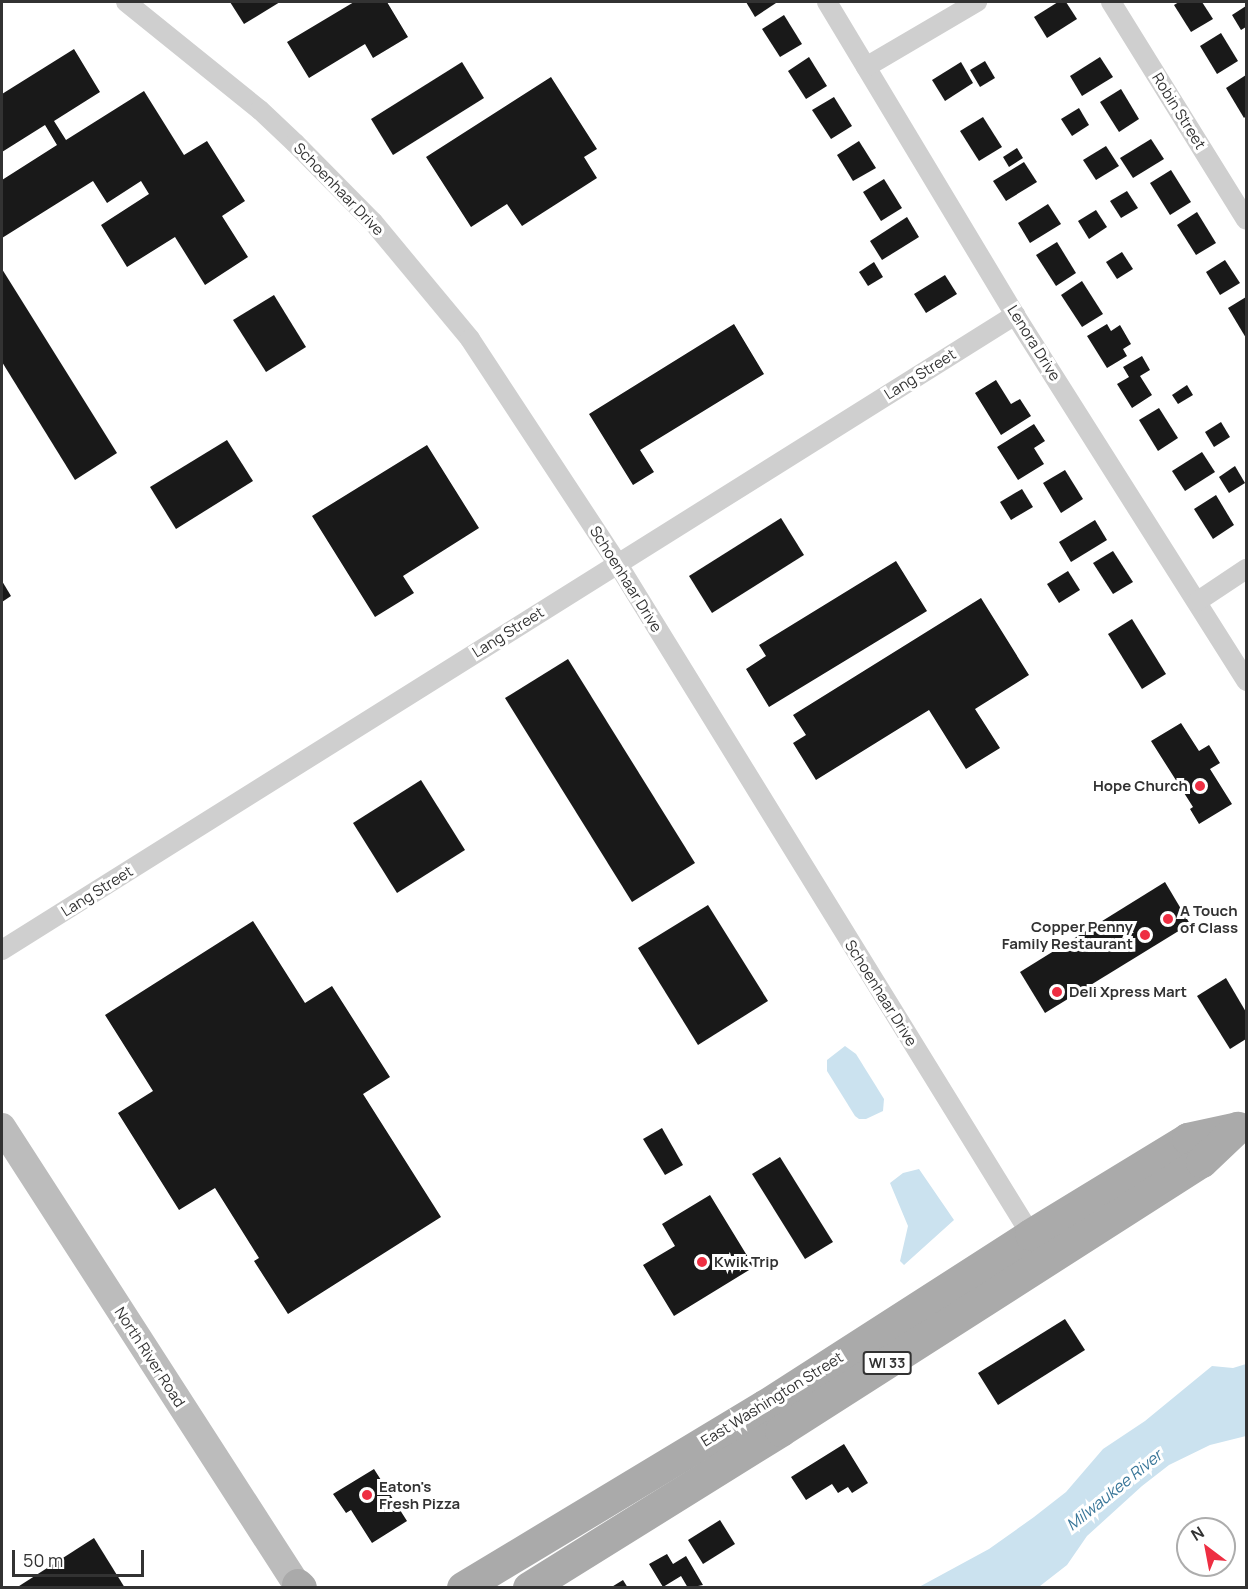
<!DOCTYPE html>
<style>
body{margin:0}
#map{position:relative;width:1248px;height:1589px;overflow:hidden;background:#fff;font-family:Manrope,sans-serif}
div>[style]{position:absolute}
.water>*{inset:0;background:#cbe2ef}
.building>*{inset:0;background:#191919}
.street>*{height:20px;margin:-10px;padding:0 10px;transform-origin:10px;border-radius:10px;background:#cfcfcf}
.secondary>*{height:28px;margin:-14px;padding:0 14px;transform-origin:14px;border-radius:14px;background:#bcbcbc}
.primary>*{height:32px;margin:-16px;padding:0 16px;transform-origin:16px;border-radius:16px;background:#aaa}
.dots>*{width:16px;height:16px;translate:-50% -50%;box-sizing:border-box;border:3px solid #fff;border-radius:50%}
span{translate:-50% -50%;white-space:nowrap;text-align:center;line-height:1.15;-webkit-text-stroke:6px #fff;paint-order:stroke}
.shield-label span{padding:2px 4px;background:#fff;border:2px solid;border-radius:4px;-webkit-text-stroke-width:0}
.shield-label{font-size:14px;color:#323232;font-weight:700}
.street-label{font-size:15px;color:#323232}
.poi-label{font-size:15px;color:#323232;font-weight:700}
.right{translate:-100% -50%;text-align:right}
.left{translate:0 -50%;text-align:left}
.water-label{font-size:16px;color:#3a7799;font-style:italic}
.frame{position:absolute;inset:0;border:3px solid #323232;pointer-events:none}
.north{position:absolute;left:1176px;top:1517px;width:60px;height:60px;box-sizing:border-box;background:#fff;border:2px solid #adadad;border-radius:50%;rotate:328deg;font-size:16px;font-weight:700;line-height:24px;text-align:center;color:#323232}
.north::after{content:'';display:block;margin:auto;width:21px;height:27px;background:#ee2e42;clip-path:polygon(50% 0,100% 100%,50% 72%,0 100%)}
.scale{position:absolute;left:12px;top:1550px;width:132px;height:27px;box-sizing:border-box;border:3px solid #323232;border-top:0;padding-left:8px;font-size:18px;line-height:21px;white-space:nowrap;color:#323232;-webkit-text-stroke:4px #fff;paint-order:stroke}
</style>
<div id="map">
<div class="water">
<div style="clip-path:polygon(845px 1046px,856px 1054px,884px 1099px,883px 1111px,866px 1119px,859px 1119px,855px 1116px,827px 1071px,827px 1060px)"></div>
<div style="clip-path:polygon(919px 1169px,954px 1220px,904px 1265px,900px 1261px,908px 1226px,890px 1183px,903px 1173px)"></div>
<div style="clip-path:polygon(1246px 1364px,1246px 1436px,1210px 1445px,1169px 1465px,1142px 1486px,1087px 1536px,1067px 1565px,1040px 1586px,919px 1587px,989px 1549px,1034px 1517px,1066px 1492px,1103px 1449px,1145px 1421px,1212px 1366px,1233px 1368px)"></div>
</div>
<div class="building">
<div style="clip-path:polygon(230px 2px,280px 2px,244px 24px)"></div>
<div style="clip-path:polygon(354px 2px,387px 2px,408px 37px,373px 58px,365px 44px,309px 78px,287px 42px)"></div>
<div style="clip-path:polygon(746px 2px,775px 2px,776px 3px,755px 17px)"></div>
<div style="clip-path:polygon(1058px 2px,1066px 2px,1077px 19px,1047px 38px,1034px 17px)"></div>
<div style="clip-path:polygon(1179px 2px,1202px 2px,1213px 19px,1191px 32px,1174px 5px)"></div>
<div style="clip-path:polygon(1246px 6px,1246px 27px,1241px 30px,1232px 15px)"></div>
<div style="clip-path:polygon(784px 15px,802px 44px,780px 57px,762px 29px)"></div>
<div style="clip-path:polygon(1221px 33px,1238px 61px,1217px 74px,1200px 46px)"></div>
<div style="clip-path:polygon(74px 49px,100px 92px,54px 121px,66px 140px,144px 91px,184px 155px,207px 141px,245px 201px,222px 216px,248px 257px,205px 285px,175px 237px,127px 267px,101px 225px,149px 194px,141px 181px,107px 203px,93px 181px,2px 238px,2px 180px,57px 145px,45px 125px,2px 152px,2px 94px)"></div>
<div style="clip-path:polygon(809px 57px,827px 86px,806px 99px,788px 71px)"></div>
<div style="clip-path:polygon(1100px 57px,1113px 77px,1082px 96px,1070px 76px)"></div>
<div style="clip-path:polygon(985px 61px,995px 78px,980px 87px,970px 70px)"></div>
<div style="clip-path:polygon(462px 62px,484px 98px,393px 155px,371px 119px)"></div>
<div style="clip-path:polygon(961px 62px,973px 83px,945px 101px,932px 80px)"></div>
<div style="clip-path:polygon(1246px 75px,1246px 116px,1244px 118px,1226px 88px)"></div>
<div style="clip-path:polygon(551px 77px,597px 149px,584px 157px,597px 178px,522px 226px,507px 204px,471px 227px,426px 157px)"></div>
<div style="clip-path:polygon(1121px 89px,1139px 119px,1119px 132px,1100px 102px)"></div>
<div style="clip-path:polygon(834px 97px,852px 126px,831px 139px,812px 110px)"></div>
<div style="clip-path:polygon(1079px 108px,1089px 125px,1072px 136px,1061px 119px)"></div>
<div style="clip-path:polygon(983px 117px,1002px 147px,979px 161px,960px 131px)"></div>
<div style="clip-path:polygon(1151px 139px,1164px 159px,1133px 178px,1120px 158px)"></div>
<div style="clip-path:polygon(859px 141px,876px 168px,853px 181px,837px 155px)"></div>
<div style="clip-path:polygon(1106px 146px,1119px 166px,1096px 180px,1083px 160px)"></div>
<div style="clip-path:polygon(1017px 148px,1023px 158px,1009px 167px,1003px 157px)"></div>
<div style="clip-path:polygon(1024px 162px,1037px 182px,1006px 201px,993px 181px)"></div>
<div style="clip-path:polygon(1171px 170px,1191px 202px,1170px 215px,1150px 183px)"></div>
<div style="clip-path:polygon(884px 179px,902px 208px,881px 221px,863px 192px)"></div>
<div style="clip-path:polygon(1127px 191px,1138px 208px,1121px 218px,1110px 201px)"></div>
<div style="clip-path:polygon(1048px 204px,1061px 224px,1030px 243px,1018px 223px)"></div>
<div style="clip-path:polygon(1096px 210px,1107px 227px,1089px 239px,1078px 221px)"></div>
<div style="clip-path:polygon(1197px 212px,1216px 243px,1196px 255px,1177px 225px)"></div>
<div style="clip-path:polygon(907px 217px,919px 237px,882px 260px,870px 241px)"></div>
<div style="clip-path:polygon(1057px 242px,1076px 273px,1056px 286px,1036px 255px)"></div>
<div style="clip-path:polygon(1122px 252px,1133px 269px,1117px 279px,1106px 262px)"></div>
<div style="clip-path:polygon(1225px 260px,1240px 283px,1220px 295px,1206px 272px)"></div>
<div style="clip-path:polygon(874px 262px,883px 277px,868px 286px,859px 272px)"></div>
<div style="clip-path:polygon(2px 269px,117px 453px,75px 480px,2px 362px)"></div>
<div style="clip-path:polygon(945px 275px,957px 294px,926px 313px,914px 294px)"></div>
<div style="clip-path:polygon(1082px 281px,1103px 314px,1082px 327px,1061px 295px)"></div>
<div style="clip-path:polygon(274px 295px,306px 347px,266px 372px,233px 320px)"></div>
<div style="clip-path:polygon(1246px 297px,1246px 338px,1228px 308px)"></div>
<div style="clip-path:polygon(734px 324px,764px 374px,640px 450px,654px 472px,633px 485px,589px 414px)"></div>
<div style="clip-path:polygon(1107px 324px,1111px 331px,1120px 325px,1131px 344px,1123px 349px,1127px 356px,1107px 368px,1087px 336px)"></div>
<div style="clip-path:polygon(1142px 356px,1150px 370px,1140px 376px,1152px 395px,1132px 408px,1117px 384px,1129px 377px,1123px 367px)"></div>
<div style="clip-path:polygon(996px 380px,1011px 404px,1020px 399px,1031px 416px,1001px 435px,975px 393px)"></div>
<div style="clip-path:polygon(1187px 385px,1193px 395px,1178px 404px,1172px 395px)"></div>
<div style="clip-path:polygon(1159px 408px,1178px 438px,1158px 451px,1139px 420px)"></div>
<div style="clip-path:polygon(1221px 422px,1230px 437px,1214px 447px,1205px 432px)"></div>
<div style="clip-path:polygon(1034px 424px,1045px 441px,1034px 448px,1044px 464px,1018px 480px,997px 447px)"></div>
<div style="clip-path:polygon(227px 440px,253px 481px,176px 529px,150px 487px)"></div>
<div style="clip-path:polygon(427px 445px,479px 528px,403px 576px,414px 593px,375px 617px,312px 516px)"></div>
<div style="clip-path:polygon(1202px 452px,1215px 472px,1185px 491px,1172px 471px)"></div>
<div style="clip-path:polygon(1235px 466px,1245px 483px,1229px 493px,1219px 477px)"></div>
<div style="clip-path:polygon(1065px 470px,1083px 499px,1061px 513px,1043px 483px)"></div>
<div style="clip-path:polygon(1022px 489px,1033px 507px,1011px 520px,1000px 502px)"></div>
<div style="clip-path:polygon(1216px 495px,1234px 525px,1213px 539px,1194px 509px)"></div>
<div style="clip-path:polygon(781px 518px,804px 555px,712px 613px,689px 576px)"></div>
<div style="clip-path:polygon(1095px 520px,1107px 540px,1071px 562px,1059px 542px)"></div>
<div style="clip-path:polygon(1113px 551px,1133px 582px,1113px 594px,1093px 563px)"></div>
<div style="clip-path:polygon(896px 561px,927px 611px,769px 707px,746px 669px,766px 656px,759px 645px)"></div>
<div style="clip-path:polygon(1068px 571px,1080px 590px,1059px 603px,1047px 584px)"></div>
<div style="clip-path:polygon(2px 581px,11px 596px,2px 602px)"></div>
<div style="clip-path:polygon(981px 598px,1029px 675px,975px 709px,1000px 748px,966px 769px,929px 710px,816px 780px,793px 743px,806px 735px,793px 715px)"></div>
<div style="clip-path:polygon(1132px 619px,1166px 674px,1142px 689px,1108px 634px)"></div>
<div style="clip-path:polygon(568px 659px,695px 863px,632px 902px,505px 698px)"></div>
<div style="clip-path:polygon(1181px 723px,1199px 751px,1209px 745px,1220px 763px,1210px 769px,1232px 804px,1199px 824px,1190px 809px,1193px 807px,1151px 741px)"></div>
<div style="clip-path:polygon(421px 780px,465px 850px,397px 893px,353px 823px)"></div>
<div style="clip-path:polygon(1165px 882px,1190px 924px,1045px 1013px,1020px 972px)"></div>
<div style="clip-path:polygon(708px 905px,768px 1001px,698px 1045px,638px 948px)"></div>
<div style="clip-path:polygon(253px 921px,305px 1003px,332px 986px,390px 1077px,363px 1094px,441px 1217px,288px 1314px,254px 1261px,259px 1258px,215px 1188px,179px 1210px,118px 1113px,153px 1091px,105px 1015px)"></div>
<div style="clip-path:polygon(1226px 978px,1246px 1012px,1246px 1039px,1230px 1049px,1197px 996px)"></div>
<div style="clip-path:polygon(662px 1128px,683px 1165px,665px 1175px,643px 1139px)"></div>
<div style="clip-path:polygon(780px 1157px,833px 1242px,805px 1259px,752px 1174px)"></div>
<div style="clip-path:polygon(710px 1195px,754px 1267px,674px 1316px,643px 1265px,675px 1246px,662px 1224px)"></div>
<div style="clip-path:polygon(1065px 1319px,1085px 1350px,998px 1405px,978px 1373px)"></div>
<div style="clip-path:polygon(844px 1444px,868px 1483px,852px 1493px,848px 1487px,838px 1493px,832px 1484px,806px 1500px,791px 1477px)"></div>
<div style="clip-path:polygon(374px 1469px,407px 1521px,372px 1543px,351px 1510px,346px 1513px,333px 1494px)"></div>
<div style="clip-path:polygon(720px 1520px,735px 1544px,703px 1564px,688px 1540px)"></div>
<div style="clip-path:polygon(94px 1538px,125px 1588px,16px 1588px)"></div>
<div style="clip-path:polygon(667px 1554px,673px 1564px,686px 1556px,703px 1585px,688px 1588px,681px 1576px,663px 1587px,649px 1564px)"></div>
<div style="clip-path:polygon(623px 1580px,628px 1588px,610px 1588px)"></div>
</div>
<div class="street">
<div style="left:126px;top:2px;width:172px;rotate:38.9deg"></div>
<div style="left:260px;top:110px;width:48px;rotate:43.3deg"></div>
<div style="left:295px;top:143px;width:111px;rotate:45.4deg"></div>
<div style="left:373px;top:222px;width:152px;rotate:50.3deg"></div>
<div style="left:470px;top:339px;width:268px;rotate:56.7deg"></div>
<div style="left:617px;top:563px;width:789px;rotate:58.36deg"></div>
<div style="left:827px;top:2px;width:365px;rotate:59deg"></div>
<div style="left:1015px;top:315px;width:433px;rotate:57.7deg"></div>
<div style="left:1111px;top:2px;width:256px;rotate:58.2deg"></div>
<div style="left:866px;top:67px;width:129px;rotate:-30.4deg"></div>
<div style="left:1198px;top:601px;width:58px;rotate:-33.7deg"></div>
<div style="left:2px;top:950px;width:1196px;rotate:-32.08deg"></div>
</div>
<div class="secondary">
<div style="left:2px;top:1127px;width:548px;rotate:57.21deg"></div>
</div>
<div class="primary">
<div style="left:298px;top:1585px;width:4px;rotate:45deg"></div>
<div style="left:463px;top:1588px;width:353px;rotate:-31.1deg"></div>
<div style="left:765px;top:1406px;width:316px;rotate:-32.7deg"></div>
<div style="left:1031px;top:1235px;width:184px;rotate:-31.4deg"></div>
<div style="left:1188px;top:1139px;width:51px;rotate:-12.4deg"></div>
<div style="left:529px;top:1588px;width:297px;rotate:-31.9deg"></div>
<div style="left:781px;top:1431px;width:500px;rotate:-32.6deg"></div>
<div style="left:1202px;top:1162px;width:50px;rotate:-43.4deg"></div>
</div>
<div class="dots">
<div style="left:1200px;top:786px;background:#ee2e42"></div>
<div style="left:1168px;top:919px;background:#ee2e42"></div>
<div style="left:1145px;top:935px;background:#ee2e42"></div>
<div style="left:1057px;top:992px;background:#ee2e42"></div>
<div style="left:702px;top:1262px;background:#ee2e42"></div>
<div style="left:367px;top:1495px;background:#ee2e42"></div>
</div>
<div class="shield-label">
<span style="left:887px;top:1363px">WI 33</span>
</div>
<div class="street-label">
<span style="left:1179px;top:111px;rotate:58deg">Robin Street</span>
<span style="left:339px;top:189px;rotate:46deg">Schoenhaar Drive</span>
<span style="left:1034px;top:343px;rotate:58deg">Lenora Drive</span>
<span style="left:920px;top:374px;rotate:-32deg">Lang Street</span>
<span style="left:626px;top:579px;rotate:58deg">Schoenhaar Drive</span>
<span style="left:508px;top:632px;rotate:-32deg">Lang Street</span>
<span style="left:97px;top:891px;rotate:-32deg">Lang Street</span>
<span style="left:881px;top:993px;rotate:58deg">Schoenhaar Drive</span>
<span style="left:150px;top:1357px;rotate:57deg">North River Road</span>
<span style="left:772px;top:1399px;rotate:-32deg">East Washington Street</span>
</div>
<div class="poi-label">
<span class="right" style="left:1188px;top:786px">Hope Church</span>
<span class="left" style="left:1180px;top:919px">A Touch<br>of Class</span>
<span class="right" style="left:1133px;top:935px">Copper Penny<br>Family Restaurant</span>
<span class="left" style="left:1069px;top:992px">Deli Xpress Mart</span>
<span class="left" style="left:714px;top:1262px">Kwik Trip</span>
<span class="left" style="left:379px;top:1495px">Eaton's<br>Fresh Pizza</span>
</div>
<div class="water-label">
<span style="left:1114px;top:1490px;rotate:-39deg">Milwaukee River</span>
</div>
<div class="frame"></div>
<div class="north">N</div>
<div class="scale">50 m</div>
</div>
